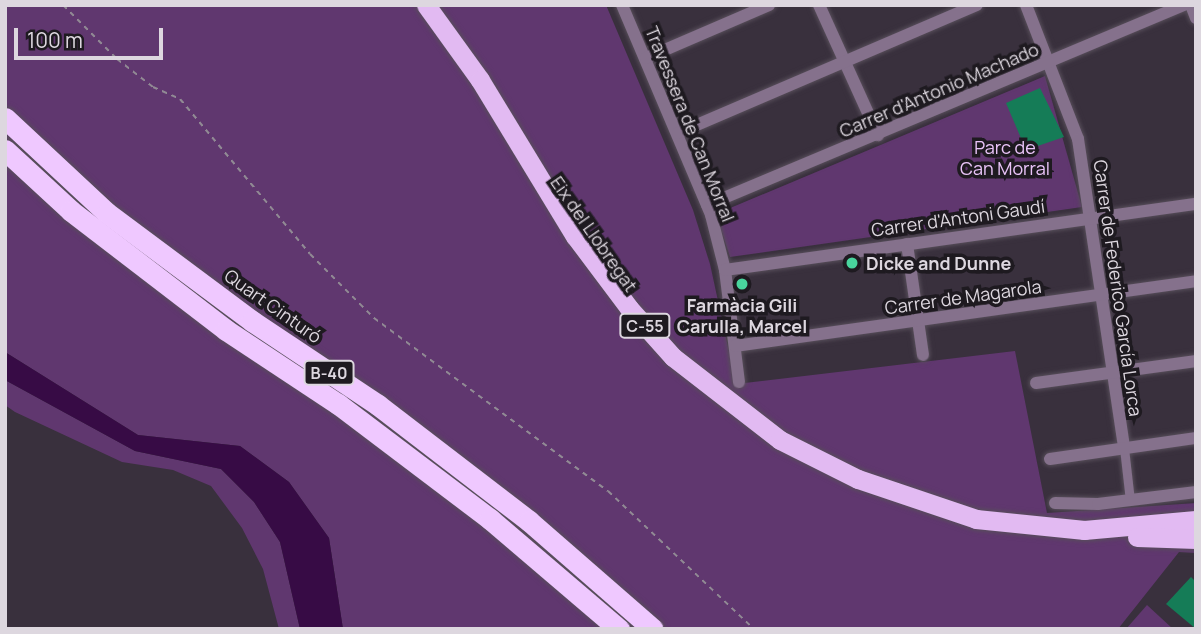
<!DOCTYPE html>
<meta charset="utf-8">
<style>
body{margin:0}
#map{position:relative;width:1201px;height:634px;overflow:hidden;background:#39303d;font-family:Manrope,sans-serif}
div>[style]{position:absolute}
.green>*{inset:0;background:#60376f}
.water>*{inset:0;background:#370b45}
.building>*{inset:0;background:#157c57}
.path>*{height:2px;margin-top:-1px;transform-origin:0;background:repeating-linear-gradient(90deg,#918a94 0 5px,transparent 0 10px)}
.roads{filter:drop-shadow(0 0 2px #574e5a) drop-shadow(0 0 2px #574e5a)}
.pedestrian>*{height:9px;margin:-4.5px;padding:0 4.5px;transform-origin:4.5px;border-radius:4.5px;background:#85718c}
.minor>*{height:12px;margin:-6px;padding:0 6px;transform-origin:6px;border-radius:6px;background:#85718c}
.trunk>*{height:19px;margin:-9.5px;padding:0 9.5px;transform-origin:9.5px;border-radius:9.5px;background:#e2baf2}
.motorway>*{height:21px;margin:-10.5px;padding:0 10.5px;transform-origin:10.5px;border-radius:10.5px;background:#efc8ff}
.dots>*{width:19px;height:19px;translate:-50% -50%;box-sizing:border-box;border:4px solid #1e1a20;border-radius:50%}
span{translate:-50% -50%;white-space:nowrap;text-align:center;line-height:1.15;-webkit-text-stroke:7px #1e1a20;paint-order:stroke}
.shield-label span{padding:2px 5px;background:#1e1a20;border:2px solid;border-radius:5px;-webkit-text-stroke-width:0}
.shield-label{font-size:16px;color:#ddd7df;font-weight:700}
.street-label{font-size:18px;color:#ddd7df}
.park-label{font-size:18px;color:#eac4f9}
.poi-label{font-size:18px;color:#ddd7df;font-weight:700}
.left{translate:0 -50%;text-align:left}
.frame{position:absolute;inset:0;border:7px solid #ddd7df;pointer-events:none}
.scale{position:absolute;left:14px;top:28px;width:149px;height:32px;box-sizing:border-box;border:4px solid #ddd7df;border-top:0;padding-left:9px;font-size:21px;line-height:24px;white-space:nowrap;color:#ddd7df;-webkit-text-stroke:5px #1e1a20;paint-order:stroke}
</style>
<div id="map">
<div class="green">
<div style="clip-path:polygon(5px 5px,606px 5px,693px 210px,710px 264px,736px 384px,1015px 351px,1047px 513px,1196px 503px,1196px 553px,1179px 552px,1118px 629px,343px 629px,329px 538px,289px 482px,240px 446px,138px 435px,5px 352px)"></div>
<div style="clip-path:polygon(1045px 76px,1082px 207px,730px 257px,716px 214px)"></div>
<div style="clip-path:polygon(5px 380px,135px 451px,221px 469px,254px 502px,280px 542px,300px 629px,279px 629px,263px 569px,242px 528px,211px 486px,173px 470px,122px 462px,15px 412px,5px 405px)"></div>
<div style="clip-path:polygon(1147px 605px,1173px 629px,1126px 629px)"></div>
</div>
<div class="water">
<div style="clip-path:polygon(5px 352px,138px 435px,240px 446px,289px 482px,329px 538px,343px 629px,300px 629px,280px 542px,254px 502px,221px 469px,135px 451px,5px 380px)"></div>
</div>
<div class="building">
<div style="clip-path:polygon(1040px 88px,1064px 137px,1026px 150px,1006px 103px)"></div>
<div style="clip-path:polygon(1191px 577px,1196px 582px,1196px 629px,1166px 604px)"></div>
</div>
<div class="path">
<div style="left:63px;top:5px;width:76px;rotate:45deg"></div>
<div style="left:117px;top:59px;width:46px;rotate:37.9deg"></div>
<div style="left:153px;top:87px;width:30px;rotate:24deg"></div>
<div style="left:180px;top:99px;width:202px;rotate:50deg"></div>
<div style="left:310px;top:254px;width:91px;rotate:45deg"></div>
<div style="left:374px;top:318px;width:291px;rotate:36.5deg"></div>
<div style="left:608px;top:491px;width:201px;rotate:43.4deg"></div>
<div style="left:1141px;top:629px;width:15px"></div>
</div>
<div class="roads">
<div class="pedestrian">
<div style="left:1124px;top:448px;width:53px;rotate:83.5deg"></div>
</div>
<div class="minor">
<div style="left:622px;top:5px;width:228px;rotate:67deg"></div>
<div style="left:711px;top:215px;width:57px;rotate:75.7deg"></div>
<div style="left:725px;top:270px;width:113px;rotate:82.9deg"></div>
<div style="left:819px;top:5px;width:143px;rotate:65.6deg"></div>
<div style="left:1026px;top:5px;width:144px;rotate:68.8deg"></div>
<div style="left:1078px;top:139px;width:312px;rotate:81.5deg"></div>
<div style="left:1191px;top:5px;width:14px;rotate:69deg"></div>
<div style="left:646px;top:58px;width:134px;rotate:-23.3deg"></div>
<div style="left:678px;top:133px;width:325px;rotate:-23.2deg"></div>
<div style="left:707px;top:205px;width:517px;rotate:-22.75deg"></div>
<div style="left:907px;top:244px;width:112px;rotate:81.8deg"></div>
<div style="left:725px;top:270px;width:476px;rotate:-8deg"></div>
<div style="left:735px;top:346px;width:466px;rotate:-8deg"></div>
<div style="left:1036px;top:383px;width:162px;rotate:-7.8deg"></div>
<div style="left:1050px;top:459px;width:148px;rotate:-8.2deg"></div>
<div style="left:1055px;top:503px;width:43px;rotate:1.3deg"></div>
<div style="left:1098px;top:504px;width:99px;rotate:-7deg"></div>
</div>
<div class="trunk">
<div style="left:426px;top:5px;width:92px;rotate:54.2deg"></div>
<div style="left:480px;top:80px;width:183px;rotate:58.7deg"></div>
<div style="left:575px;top:236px;width:90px;rotate:53.1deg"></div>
<div style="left:629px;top:308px;width:66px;rotate:48.1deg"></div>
<div style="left:673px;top:357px;width:135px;rotate:37.8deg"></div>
<div style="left:780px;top:440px;width:87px;rotate:26.6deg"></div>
<div style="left:858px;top:479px;width:125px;rotate:18.7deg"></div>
<div style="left:976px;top:519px;width:109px;rotate:5.8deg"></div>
<div style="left:1084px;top:530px;width:112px;rotate:-5.1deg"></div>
<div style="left:1137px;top:537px;width:59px;rotate:1.9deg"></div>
</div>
<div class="motorway">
<div style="left:5px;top:118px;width:139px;rotate:43deg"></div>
<div style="left:107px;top:213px;width:181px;rotate:36.7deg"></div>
<div style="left:252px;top:321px;width:151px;rotate:33.7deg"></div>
<div style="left:378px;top:405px;width:190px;rotate:37.5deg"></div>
<div style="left:529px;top:521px;width:164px;rotate:41.1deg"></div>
<div style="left:5px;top:150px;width:90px;rotate:42.7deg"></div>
<div style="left:71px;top:211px;width:195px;rotate:37.5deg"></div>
<div style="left:226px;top:330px;width:134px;rotate:33.5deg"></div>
<div style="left:338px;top:404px;width:191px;rotate:37.1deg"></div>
<div style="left:490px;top:519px;width:170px;rotate:40.5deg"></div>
</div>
</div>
<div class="dots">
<div style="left:852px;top:263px;background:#49d49d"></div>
<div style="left:742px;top:284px;background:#49d49d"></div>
</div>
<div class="shield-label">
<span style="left:645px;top:326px">C-55</span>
<span style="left:329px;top:373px">B-40</span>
</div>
<div class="street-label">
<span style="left:939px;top:90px;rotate:-23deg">Carrer d'Antonio Machado</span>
<span style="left:690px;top:124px;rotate:68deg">Travessera de Can Morral</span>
<span style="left:958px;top:218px;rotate:-8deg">Carrer d'Antoni Gaudí</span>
<span style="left:594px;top:234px;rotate:55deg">Eix del Llobregat</span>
<span style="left:1118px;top:288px;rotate:82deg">Carrer de Federico García Lorca</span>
<span style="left:963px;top:297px;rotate:-8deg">Carrer de Magarola</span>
<span style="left:273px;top:306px;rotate:35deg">Quart Cinturó</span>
</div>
<div class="park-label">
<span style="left:1005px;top:158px">Parc de<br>Can Morral</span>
</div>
<div class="poi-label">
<span class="left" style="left:866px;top:263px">Dicke and Dunne</span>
<span style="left:742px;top:316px">Farmàcia Gili<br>Carulla, Marcel</span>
</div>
<div class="frame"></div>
<div class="scale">100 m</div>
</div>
